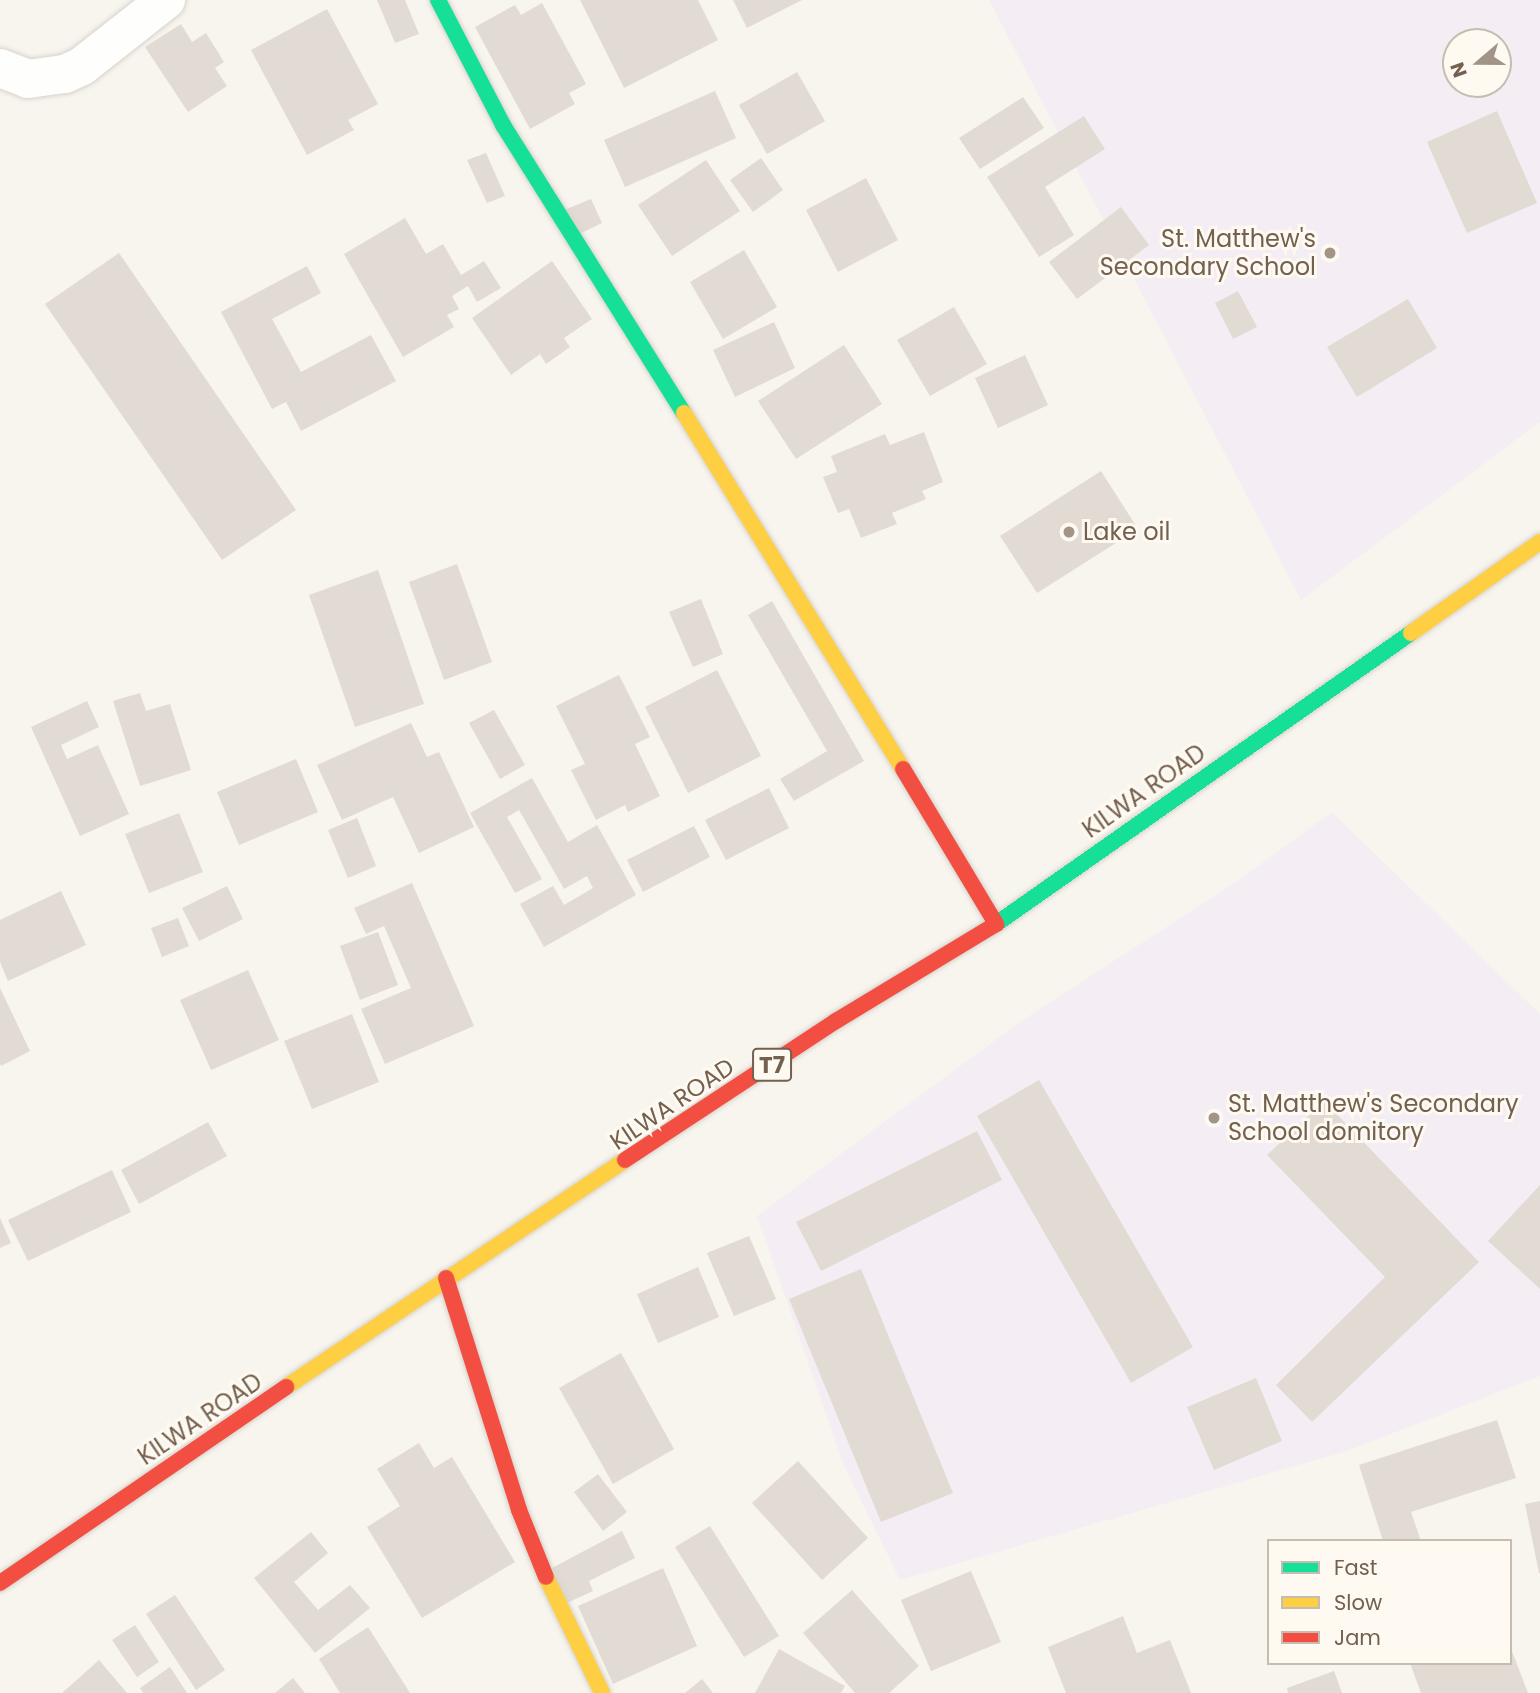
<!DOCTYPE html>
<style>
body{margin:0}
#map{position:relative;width:1540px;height:1693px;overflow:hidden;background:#f8f5ee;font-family:Poppins,sans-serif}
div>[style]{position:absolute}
.education>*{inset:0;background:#f5edf4}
.building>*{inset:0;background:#e1dbd3}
.roads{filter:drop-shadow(0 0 2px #d7d2cc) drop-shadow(0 0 2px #d7d2cc)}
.street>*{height:38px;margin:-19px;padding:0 19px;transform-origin:19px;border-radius:19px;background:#fefefc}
.fast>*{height:16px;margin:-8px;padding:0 8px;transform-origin:8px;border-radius:8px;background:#16e098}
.slow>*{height:16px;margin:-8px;padding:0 8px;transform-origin:8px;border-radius:8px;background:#ffcf43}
.jam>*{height:16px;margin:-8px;padding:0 8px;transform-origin:8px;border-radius:8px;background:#f24e42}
.dots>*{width:19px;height:19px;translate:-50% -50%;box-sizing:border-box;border:4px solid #fefaf1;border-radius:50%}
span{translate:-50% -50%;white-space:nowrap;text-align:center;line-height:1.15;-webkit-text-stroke:6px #fefaf1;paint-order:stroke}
.shield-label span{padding:2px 5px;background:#fefaf1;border:2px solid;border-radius:5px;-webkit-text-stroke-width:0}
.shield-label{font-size:23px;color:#74604f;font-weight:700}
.poi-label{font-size:24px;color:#74604f}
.right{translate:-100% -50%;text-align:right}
.left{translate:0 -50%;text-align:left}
.street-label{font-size:24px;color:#74604f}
.legend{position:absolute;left:1267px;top:1539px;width:245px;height:126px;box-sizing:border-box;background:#fefaf1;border:2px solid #c7bcb0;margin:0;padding:9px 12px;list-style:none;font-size:21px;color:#74604f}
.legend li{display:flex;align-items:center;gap:14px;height:35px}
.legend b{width:35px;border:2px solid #c7bcb0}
.north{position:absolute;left:1442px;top:28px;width:70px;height:70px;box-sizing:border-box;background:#fefaf1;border:2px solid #c7bcb0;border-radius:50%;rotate:250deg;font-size:19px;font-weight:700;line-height:28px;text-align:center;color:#74604f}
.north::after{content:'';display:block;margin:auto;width:24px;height:32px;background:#a29487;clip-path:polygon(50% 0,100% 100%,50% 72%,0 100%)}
</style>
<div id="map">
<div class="education">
<div style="clip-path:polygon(evenodd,989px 0,1540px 0,1540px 422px,1301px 600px,989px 0,1456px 42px,1498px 42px,1498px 84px,1456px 84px,1456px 42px)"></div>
<div style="clip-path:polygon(1332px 812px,1540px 1014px,1540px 1376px,1347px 1451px,900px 1580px,844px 1466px,757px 1216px,1021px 1021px,1239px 880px)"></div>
</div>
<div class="building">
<div style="clip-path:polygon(377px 0,405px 0,419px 34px,395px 43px)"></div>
<div style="clip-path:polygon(580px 0,698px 0,718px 40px,624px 88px)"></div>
<div style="clip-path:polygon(733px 0,802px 0,747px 28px)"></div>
<div style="clip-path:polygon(542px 3px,586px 84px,569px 93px,575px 104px,530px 129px,475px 27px,515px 5px,521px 15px)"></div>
<div style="clip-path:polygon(327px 9px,378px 104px,348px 120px,354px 130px,307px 155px,251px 50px)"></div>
<div style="clip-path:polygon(181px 24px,192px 42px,206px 33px,224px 62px,215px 68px,227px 86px,188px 112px,145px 47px)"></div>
<div style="clip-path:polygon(797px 72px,825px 121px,767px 154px,739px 105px)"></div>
<div style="clip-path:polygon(715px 91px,736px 138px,625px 187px,604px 140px)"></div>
<div style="clip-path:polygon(1023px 97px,1044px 128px,980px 169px,959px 138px)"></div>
<div style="clip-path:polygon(1497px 111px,1537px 203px,1467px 233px,1427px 142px)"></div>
<div style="clip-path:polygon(1084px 116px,1105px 149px,1045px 187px,1074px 235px,1039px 257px,987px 177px)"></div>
<div style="clip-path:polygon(486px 153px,505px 196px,487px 203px,467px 160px)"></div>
<div style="clip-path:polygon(761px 158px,783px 190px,753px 212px,730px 180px)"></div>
<div style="clip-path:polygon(706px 160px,740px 211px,672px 256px,638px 205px)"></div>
<div style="clip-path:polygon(866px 178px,898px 240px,838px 272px,806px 210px)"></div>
<div style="clip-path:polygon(591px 199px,602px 223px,575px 236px,564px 210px)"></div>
<div style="clip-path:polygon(1121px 207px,1149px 245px,1077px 299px,1049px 262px)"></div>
<div style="clip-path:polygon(405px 218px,426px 254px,443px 244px,461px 275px,484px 261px,501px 288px,477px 302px,468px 286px,452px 296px,459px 309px,447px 315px,454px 327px,403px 357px,344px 254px)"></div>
<div style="clip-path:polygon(744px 250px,777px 307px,723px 339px,690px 282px)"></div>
<div style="clip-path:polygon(119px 253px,296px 510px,222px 560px,45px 304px)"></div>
<div style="clip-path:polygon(552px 261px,592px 319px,564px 338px,570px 347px,546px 364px,540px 354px,511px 375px,472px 318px)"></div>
<div style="clip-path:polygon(307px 266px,321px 293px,272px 319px,301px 372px,371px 335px,396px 381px,301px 431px,286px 402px,272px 409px,221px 312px)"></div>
<div style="clip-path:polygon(1238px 291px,1257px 327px,1233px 339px,1215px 303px)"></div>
<div style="clip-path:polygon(1408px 299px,1437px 348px,1357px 397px,1327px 347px)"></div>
<div style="clip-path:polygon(954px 307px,987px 364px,930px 396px,897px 340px)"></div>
<div style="clip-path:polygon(774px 322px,795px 368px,735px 397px,713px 350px)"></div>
<div style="clip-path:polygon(844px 345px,882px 404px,796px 459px,758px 401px)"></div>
<div style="clip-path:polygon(1025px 355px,1048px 405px,998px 428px,975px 378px)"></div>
<div style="clip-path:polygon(924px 432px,943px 482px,922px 491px,926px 499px,892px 513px,897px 524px,861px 538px,849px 509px,838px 513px,823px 477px,837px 472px,831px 456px,885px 434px,890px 445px)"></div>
<div style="clip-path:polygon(1101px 471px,1138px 529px,1037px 593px,1000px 536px)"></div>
<div style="clip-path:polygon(457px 564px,492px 662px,444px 680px,409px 582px)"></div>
<div style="clip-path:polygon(378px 570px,424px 704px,355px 727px,309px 595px)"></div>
<div style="clip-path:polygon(701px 599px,723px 654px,693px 667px,669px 612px)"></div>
<div style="clip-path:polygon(772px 601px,864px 761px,794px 801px,780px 779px,827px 751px,748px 615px)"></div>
<div style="clip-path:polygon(717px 670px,761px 756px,688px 793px,645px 707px)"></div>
<div style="clip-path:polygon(619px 675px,650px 737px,635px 744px,660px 796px,628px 812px,625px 805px,596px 820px,571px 770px,585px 764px,556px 706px)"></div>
<div style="clip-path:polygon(140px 693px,146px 711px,170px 704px,191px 770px,140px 786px,113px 701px)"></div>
<div style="clip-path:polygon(87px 701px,99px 727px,61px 745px,67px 759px,98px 745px,129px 814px,80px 836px,31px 727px)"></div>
<div style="clip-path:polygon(494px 710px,525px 765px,500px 779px,469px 723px)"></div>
<div style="clip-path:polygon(411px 723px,427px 757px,439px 752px,474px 827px,419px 853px,393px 797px,342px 820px,317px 765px)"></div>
<div style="clip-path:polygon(296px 759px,318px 812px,239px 845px,217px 792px)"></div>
<div style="clip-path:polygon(532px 778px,568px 842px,597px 825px,636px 895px,544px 947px,520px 904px,553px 886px,564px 905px,593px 888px,587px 876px,564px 889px,519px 810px,507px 817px,542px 879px,515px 893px,470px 813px)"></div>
<div style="clip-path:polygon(769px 788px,789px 828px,726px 860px,705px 820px)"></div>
<div style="clip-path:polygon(179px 813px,203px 872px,149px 893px,125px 834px)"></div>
<div style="clip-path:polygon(357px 818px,376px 866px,348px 878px,328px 830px)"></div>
<div style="clip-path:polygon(694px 826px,710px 857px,643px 892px,627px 860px)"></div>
<div style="clip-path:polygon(412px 883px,474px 1026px,385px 1064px,361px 1009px,411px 988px,384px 926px,366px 934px,354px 908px)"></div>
<div style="clip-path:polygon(227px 886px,243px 919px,199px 941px,182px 908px)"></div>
<div style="clip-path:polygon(61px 891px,86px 945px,8px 981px,0 962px,0 920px)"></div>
<div style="clip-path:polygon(178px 918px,189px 946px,162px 957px,151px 928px)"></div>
<div style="clip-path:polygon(378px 932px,398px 985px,360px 1000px,340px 946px)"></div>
<div style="clip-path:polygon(248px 970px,279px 1040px,211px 1070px,180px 1000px)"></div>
<div style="clip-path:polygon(0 988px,30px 1051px,1px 1066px,0 1064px)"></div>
<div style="clip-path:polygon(352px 1014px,379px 1082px,312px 1109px,284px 1041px)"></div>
<div style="clip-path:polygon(1039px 1080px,1193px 1347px,1131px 1383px,977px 1116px)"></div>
<div style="clip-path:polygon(1324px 1101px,1479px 1262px,1312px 1422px,1276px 1385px,1385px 1277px,1267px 1155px)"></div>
<div style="clip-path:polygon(208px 1122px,227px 1156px,139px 1204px,121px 1170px)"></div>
<div style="clip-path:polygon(977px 1131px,1002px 1180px,821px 1271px,796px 1222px)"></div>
<div style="clip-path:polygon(112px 1170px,131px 1212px,28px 1261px,8px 1220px)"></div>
<div style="clip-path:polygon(1540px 1185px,1540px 1289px,1488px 1241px)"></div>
<div style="clip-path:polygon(0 1218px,11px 1243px,0 1248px)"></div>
<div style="clip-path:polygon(749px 1236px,776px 1299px,734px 1316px,707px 1253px)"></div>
<div style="clip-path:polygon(698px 1267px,719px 1317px,658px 1343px,637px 1294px)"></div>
<div style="clip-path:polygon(861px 1269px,953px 1493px,881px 1522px,789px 1299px)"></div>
<div style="clip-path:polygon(621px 1353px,674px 1449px,613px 1484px,559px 1388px)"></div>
<div style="clip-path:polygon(1256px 1378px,1282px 1441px,1214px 1470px,1187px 1407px)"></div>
<div style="clip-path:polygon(1497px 1420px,1516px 1478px,1411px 1512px,1421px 1541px,1383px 1541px,1359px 1465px)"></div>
<div style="clip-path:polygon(419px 1443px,434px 1468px,452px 1457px,515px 1562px,422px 1618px,367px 1527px,400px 1506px,377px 1469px)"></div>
<div style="clip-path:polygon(798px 1461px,868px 1538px,822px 1580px,752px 1503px)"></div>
<div style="clip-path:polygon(598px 1474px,627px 1512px,603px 1531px,574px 1492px)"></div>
<div style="clip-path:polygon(1540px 1501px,1540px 1573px,1539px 1573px,1525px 1504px)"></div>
<div style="clip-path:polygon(710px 1526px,779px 1636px,744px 1657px,675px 1547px)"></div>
<div style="clip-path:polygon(622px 1531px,635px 1558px,589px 1581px,593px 1591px,567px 1603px,550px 1569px)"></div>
<div style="clip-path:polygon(311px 1532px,328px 1553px,294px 1582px,318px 1610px,350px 1585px,370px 1608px,315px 1653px,254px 1578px)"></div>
<div style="clip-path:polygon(663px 1568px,697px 1646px,613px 1684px,578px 1606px)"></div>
<div style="clip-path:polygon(971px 1571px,1001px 1642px,931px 1671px,901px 1600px)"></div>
<div style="clip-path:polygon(852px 1590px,919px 1666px,889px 1693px,855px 1693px,803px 1633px)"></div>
<div style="clip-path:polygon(175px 1595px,225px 1670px,196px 1690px,146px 1614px)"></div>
<div style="clip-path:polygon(1123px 1616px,1137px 1653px,1170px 1640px,1191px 1693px,1066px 1693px,1048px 1647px)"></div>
<div style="clip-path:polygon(135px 1625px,159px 1662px,137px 1677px,112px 1640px)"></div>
<div style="clip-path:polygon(368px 1627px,410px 1693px,340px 1693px,319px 1659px)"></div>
<div style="clip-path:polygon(1510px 1646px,1528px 1693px,1421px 1693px,1410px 1663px,1510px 1663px)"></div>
<div style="clip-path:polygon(779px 1649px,845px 1686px,841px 1693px,755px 1693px)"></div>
<div style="clip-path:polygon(99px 1660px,127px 1693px,62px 1693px)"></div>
<div style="clip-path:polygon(170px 1667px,187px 1693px,143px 1693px,140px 1688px)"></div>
<div style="clip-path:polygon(1334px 1671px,1342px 1693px,1288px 1693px,1287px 1688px)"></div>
<div style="clip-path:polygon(293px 1678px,305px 1693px,275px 1693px)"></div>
<div style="clip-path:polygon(702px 1679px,713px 1693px,685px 1693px)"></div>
</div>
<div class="roads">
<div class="street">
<div style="left:0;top:68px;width:30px;rotate:21deg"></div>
<div style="left:28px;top:79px;width:37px;rotate:-8deg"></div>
<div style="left:65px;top:74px;width:19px;rotate:-25deg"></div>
<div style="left:82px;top:66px;width:107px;rotate:-38.2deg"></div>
</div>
<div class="fast">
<div style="left:438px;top:0;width:141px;rotate:62.5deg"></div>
<div style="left:503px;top:125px;width:340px;rotate:57.9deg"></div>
<div style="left:996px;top:924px;width:507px;rotate:-35.04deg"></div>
</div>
<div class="slow">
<div style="left:684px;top:413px;width:418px;rotate:58.4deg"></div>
<div style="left:1411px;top:633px;width:158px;rotate:-35.2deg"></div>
<div style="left:286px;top:1387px;width:408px;rotate:-33.8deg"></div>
<div style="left:546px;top:1577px;width:129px;rotate:64.2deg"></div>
</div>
<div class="jam">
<div style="left:903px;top:769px;width:181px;rotate:59deg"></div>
<div style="left:625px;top:1160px;width:253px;rotate:-33.4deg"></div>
<div style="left:836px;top:1021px;width:187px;rotate:-31.2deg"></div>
<div style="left:446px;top:1278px;width:243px;rotate:72.5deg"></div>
<div style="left:519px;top:1510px;width:72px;rotate:68.1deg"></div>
<div style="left:0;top:1583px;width:347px;rotate:-34.4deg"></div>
</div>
</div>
<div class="dots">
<div style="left:1330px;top:253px;background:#a29487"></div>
<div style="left:1069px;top:532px;background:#a29487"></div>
<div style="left:1214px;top:1118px;background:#a29487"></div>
</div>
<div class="shield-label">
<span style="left:772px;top:1065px">T7</span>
</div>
<div class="poi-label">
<span class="right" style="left:1316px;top:253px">St. Matthew's<br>Secondary School</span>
<span class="left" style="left:1083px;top:532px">Lake oil</span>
<span class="left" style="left:1228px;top:1118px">St. Matthew's Secondary<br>School domitory</span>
</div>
<div class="street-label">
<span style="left:1144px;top:791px;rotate:-35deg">KILWA ROAD</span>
<span style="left:672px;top:1104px;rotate:-34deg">KILWA ROAD</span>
<span style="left:200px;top:1419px;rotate:-34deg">KILWA ROAD</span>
</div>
<ul class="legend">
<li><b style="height:9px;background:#16e098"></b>Fast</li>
<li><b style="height:9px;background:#ffcf43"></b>Slow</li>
<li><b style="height:9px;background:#f24e42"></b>Jam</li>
</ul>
<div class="north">N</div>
</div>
